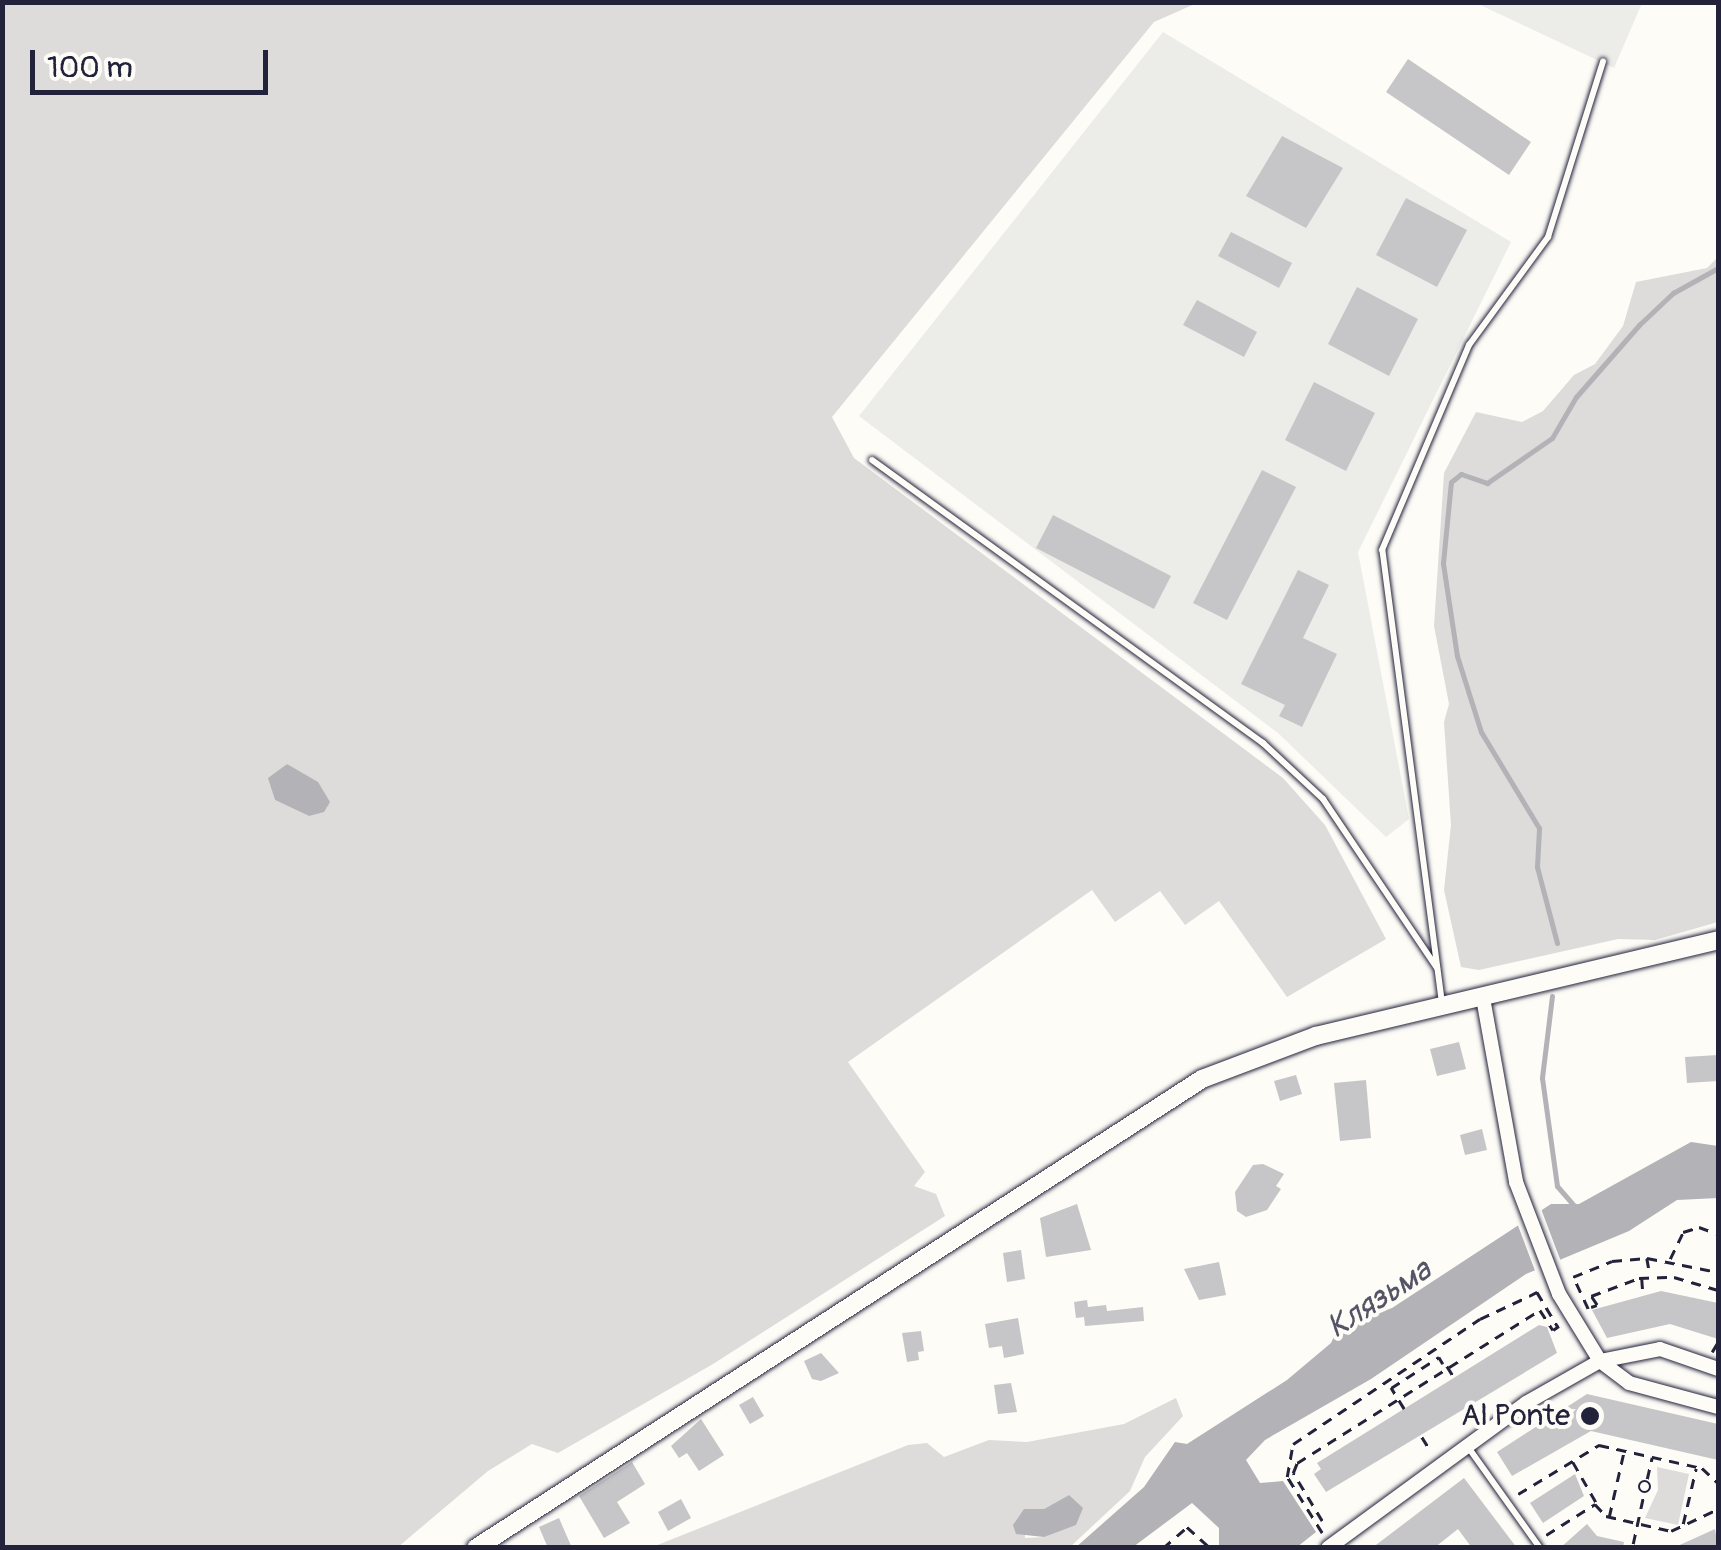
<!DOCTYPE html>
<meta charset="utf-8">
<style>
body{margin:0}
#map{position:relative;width:1721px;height:1550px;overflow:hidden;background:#fdfcf7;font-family:Pangolin,sans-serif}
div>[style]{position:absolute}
.built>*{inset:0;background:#ecece9}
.green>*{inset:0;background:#dddcdb}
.water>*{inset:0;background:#b2b2b7}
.pier>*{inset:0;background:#fdfcf7}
.stream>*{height:5px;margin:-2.5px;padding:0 2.5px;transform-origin:2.5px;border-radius:2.5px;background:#b2b2b7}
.building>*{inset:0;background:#c6c6c8}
.path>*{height:2.5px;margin-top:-1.25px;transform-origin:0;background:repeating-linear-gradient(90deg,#22223b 0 10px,transparent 0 18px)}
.path>.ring{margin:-1.25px;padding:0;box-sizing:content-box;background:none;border:2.5px solid #22223b;border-radius:50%}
.roads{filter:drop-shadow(0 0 2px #22223b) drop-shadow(0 0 2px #22223b)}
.lane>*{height:6px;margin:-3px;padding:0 3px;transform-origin:3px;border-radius:3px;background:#fdfcf7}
.street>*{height:14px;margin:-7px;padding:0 7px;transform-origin:7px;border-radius:7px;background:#fdfcf7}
.secondary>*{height:18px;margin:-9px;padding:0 9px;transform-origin:9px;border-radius:9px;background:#fdfcf7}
.dots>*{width:28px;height:28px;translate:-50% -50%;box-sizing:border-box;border:5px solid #fdfcf7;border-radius:50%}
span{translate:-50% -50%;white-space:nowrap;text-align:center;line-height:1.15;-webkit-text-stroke:8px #fdfcf7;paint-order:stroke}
.poi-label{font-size:30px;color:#22223b}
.right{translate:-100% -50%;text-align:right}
.water-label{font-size:32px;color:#545466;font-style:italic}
.frame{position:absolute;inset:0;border:5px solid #22223b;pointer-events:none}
.scale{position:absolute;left:30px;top:50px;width:238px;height:45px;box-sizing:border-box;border:5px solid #22223b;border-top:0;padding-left:12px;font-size:30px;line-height:35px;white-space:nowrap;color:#22223b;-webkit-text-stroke:8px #fdfcf7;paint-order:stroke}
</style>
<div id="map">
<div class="built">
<div style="clip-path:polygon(1476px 3px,1642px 3px,1614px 68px)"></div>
<div style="clip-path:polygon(1163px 32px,1511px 242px,1358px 552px,1409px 819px,1386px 837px,1278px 733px,859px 416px)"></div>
</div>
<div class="green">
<div style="clip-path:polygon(evenodd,2px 3px,1197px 3px,1154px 22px,832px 417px,854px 458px,1283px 778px,1325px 825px,1386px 939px,1287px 997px,1219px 901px,1185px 925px,1160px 891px,1115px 922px,1092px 890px,848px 1062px,925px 1172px,914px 1186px,936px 1194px,945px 1216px,713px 1364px,558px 1453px,532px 1444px,488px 1471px,398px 1547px,3px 1547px,2px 3px,287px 764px,324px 793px,309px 816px,275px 800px,269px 778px,287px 764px)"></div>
<div style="clip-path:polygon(1718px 257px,1718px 922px,1655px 940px,1618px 939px,1479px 970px,1461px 967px,1444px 890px,1451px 825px,1444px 722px,1449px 704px,1434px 626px,1444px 473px,1476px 412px,1522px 422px,1543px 411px,1574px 375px,1595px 364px,1623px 326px,1636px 282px,1707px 268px)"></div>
<div style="clip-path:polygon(evenodd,1176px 1398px,1183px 1416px,1145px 1457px,1130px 1491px,1070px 1547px,650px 1548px,908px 1445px,927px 1443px,944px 1457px,989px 1440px,1027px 1442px,1124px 1424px,1176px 1398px,1069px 1495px,1044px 1537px,1025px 1538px,1024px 1509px,1044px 1509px,1069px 1495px)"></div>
<div style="clip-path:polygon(1657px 1467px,1689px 1474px,1678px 1525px,1645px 1518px,1658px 1490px)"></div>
</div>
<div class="water">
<div style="clip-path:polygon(287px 764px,318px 782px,330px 802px,324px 812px,309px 816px,275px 800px,268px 778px)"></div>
<div style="clip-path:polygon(1691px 1142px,1718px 1146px,1718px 1198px,1677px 1200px,1629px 1231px,1526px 1274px,1371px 1379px,1265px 1440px,1246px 1460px,1260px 1483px,1283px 1481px,1316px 1532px,1297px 1547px,1219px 1547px,1219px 1528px,1192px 1503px,1133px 1547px,1075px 1548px,1144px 1487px,1175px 1442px,1187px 1444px,1287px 1380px,1331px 1343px,1338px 1328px,1392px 1308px,1551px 1204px,1579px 1204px)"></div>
<div style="clip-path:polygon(1069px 1495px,1083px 1508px,1076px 1525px,1044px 1537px,1016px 1534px,1013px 1525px,1024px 1509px,1044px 1509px)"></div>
</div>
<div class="pier">
<div style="clip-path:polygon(1540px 1206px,1563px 1267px,1537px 1276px,1517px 1223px)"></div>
</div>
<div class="stream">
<div style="left:1557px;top:943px;width:79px;rotate:-104.7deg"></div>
<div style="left:1537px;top:867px;width:39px;rotate:-87deg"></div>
<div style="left:1539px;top:828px;width:112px;rotate:-121.1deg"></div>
<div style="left:1481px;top:732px;width:80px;rotate:-107.5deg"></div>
<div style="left:1457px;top:656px;width:94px;rotate:-98.6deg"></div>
<div style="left:1443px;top:563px;width:81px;rotate:-84.4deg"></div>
<div style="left:1451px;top:482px;width:13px;rotate:-39deg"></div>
<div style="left:1461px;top:474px;width:28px;rotate:19deg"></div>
<div style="left:1487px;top:483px;width:79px;rotate:-34.7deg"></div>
<div style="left:1552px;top:438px;width:48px;rotate:-59.7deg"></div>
<div style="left:1576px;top:397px;width:96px;rotate:-48.8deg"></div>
<div style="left:1639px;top:325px;width:47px;rotate:-43.3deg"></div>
<div style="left:1673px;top:293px;width:51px;rotate:-29.1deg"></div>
<div style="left:1552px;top:996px;width:83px;rotate:97deg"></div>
<div style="left:1542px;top:1078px;width:109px;rotate:82.1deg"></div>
<div style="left:1557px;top:1186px;width:30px;rotate:49deg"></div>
</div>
<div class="building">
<div style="clip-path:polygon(1408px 59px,1531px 142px,1509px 175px,1386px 92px)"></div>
<div style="clip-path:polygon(1282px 136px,1343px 168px,1306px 228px,1246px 196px)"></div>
<div style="clip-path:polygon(1406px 198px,1467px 230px,1437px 287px,1376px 255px)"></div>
<div style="clip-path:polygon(1231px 232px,1292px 263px,1279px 288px,1218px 256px)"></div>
<div style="clip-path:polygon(1357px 287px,1418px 319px,1389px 376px,1328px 344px)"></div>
<div style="clip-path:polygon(1197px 300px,1257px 332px,1244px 357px,1183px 325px)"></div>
<div style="clip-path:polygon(1314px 382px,1375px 413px,1346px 471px,1285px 440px)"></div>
<div style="clip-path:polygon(1262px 470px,1296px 487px,1227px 620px,1193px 603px)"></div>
<div style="clip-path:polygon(1053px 515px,1171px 576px,1154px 609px,1036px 548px)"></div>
<div style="clip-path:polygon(1298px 570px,1329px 585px,1303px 638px,1337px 654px,1302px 727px,1279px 716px,1285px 705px,1241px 684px)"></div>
<div style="clip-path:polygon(1459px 1042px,1466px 1069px,1437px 1076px,1430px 1049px)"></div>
<div style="clip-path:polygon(1718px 1055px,1718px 1081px,1687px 1083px,1685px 1057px)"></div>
<div style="clip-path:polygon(1296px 1075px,1302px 1094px,1280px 1101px,1274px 1081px)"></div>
<div style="clip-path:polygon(1366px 1080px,1371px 1138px,1340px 1141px,1334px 1083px)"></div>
<div style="clip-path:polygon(1482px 1129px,1487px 1150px,1465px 1155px,1460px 1135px)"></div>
<div style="clip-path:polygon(1263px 1164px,1284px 1174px,1276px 1186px,1281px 1189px,1267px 1210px,1246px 1217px,1237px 1211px,1235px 1192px,1253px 1165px)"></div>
<div style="clip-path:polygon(1077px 1204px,1091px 1250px,1046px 1257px,1040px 1218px)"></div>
<div style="clip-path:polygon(1021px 1250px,1025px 1279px,1007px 1282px,1003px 1253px)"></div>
<div style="clip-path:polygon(1219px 1262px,1226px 1295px,1199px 1300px,1184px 1269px)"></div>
<div style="clip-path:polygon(1661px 1291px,1718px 1303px,1718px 1339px,1670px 1324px,1607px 1338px,1592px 1310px)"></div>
<div style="clip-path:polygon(1087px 1300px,1088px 1307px,1106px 1305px,1107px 1311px,1143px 1307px,1144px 1321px,1085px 1326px,1084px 1317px,1076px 1318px,1074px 1302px)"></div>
<div style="clip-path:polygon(1018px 1318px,1024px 1354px,1004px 1358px,1002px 1346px,989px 1348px,985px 1324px)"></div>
<div style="clip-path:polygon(1539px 1325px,1547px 1327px,1557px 1353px,1326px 1492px,1314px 1474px,1321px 1469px,1317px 1463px)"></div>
<div style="clip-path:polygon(921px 1331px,924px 1351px,918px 1352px,919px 1360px,907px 1362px,902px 1333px)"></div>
<div style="clip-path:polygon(821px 1353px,839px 1373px,821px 1381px,812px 1379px,804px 1361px)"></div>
<div style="clip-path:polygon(1011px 1383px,1017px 1412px,998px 1414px,994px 1385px)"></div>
<div style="clip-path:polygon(1587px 1394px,1718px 1424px,1718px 1460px,1591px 1431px,1512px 1476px,1497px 1452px)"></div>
<div style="clip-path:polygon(753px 1397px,764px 1416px,750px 1424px,739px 1405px)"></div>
<div style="clip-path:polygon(701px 1419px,724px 1455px,699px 1471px,687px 1453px,679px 1458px,671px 1446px)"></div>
<div style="clip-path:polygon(632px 1462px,645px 1484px,617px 1502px,630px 1523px,604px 1538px,579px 1496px)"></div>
<div style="clip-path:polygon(1575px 1474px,1584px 1496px,1543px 1523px,1530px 1503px)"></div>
<div style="clip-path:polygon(1464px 1478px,1517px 1548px,1472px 1548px,1458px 1529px,1434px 1548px,1372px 1548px)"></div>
<div style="clip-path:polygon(681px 1499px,691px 1518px,668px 1531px,658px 1512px)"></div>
<div style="clip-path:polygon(559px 1518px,572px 1548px,548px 1548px,539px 1527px)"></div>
<div style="clip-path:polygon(1587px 1524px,1597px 1536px,1624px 1542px,1623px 1548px,1560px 1548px)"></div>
<div style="clip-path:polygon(1715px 1529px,1718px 1548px,1673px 1548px)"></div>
</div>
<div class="path">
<div style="left:1647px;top:1258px;width:17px;rotate:80deg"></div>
<div style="left:1670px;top:1259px;width:30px;rotate:-64deg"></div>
<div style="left:1683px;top:1232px;width:17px;rotate:-17deg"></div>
<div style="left:1699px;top:1227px;width:20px;rotate:20deg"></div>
<div style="left:1642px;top:1279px;width:14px;rotate:86deg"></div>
<div style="left:1591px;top:1307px;width:6px;rotate:-18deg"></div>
<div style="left:1597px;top:1305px;width:11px;rotate:-124deg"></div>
<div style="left:1591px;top:1296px;width:51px;rotate:-20.6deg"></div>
<div style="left:1639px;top:1278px;width:35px;rotate:-2deg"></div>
<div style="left:1674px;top:1277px;width:46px;rotate:16.5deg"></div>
<div style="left:1588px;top:1309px;width:35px;rotate:-115deg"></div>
<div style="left:1573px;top:1277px;width:42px;rotate:-22.3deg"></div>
<div style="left:1612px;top:1261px;width:35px;rotate:-5deg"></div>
<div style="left:1647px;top:1258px;width:72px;rotate:11.2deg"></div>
<div style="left:1712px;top:1352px;width:12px;rotate:-59deg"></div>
<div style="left:1447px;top:1366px;width:13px;rotate:58deg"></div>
<div style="left:1472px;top:1406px;width:13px;rotate:58deg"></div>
<div style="left:1404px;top:1409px;width:25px;rotate:-122deg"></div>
<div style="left:1391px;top:1388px;width:57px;rotate:-32.9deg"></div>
<div style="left:1439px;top:1357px;width:8px;rotate:60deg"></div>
<div style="left:1422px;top:1437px;width:15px;rotate:58deg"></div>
<div style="left:1573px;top:1462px;width:46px;rotate:60.1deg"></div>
<div style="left:1647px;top:1479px;width:22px;rotate:-77deg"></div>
<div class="ring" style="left:1639px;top:1481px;width:9.5px;height:9.5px"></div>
<div style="left:1518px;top:1494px;width:95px;rotate:-31.2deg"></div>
<div style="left:1599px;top:1445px;width:106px;rotate:12.6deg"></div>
<div style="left:1702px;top:1468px;width:22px;rotate:43deg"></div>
<div style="left:1609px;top:1517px;width:68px;rotate:-77.2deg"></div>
<div style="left:1322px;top:1521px;width:56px;rotate:-121.1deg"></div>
<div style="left:1293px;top:1473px;width:11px;rotate:-68deg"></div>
<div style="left:1297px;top:1463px;width:287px;rotate:-32.2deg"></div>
<div style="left:1540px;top:1310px;width:24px;rotate:57deg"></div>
<div style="left:1553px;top:1330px;width:7px;rotate:-34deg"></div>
<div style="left:1683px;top:1524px;width:57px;rotate:-76.9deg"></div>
<div style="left:1322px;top:1533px;width:66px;rotate:-122deg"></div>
<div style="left:1287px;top:1477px;width:34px;rotate:-80deg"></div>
<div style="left:1293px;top:1444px;width:225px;rotate:-33.8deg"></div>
<div style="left:1480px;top:1319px;width:54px;rotate:-25.1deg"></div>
<div style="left:1529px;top:1296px;width:9px;rotate:-27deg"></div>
<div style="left:1537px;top:1292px;width:41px;rotate:59deg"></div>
<div style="left:1546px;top:1535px;width:58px;rotate:-32.3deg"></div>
<div style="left:1595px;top:1504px;width:16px;rotate:47deg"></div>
<div style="left:1606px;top:1516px;width:67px;rotate:13deg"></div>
<div style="left:1671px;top:1531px;width:52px;rotate:-25.1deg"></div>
<div style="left:1633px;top:1544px;width:52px;rotate:-77.8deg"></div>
<div style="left:1163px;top:1548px;width:32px;rotate:-41deg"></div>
<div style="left:1187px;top:1527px;width:31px;rotate:42deg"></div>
<div style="left:1460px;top:1548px;width:1px"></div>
</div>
<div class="roads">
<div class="lane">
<div style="left:872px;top:460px;width:483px;rotate:35.9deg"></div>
<div style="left:1263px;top:743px;width:82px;rotate:43deg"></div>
<div style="left:1323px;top:799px;width:204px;rotate:56deg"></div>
<div style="left:1442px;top:1003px;width:457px;rotate:-97.5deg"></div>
<div style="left:1382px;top:550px;width:223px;rotate:-67deg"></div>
<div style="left:1469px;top:345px;width:134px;rotate:-53.8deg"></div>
<div style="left:1548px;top:237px;width:184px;rotate:-72.6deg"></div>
<div style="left:1468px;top:1447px;width:124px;rotate:54.5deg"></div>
</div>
<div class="street">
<div style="left:1483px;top:998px;width:187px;rotate:79.8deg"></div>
<div style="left:1516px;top:1182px;width:120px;rotate:69deg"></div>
<div style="left:1559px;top:1294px;width:79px;rotate:58.5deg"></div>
<div style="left:1600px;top:1361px;width:36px;rotate:37deg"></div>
<div style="left:1629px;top:1383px;width:92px;rotate:15.1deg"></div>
<div style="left:1328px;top:1548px;width:245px;rotate:-36.2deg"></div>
<div style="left:1526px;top:1403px;width:85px;rotate:-29.6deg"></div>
<div style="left:1600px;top:1361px;width:61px;rotate:-11.3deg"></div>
<div style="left:1660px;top:1349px;width:61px;rotate:19deg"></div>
</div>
<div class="secondary">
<div style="left:476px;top:1548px;width:864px;rotate:-32.86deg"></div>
<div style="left:1202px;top:1079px;width:122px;rotate:-20.7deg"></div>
<div style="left:1316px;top:1036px;width:413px;rotate:-13.4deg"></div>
</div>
</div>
<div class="dots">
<div style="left:1590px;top:1416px;background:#22223b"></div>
</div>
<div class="poi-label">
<span class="right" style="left:1570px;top:1416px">Al Ponte</span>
</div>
<div class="water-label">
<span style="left:1379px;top:1299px;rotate:-33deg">Клязьма</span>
</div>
<div class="frame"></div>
<div class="scale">100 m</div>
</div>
